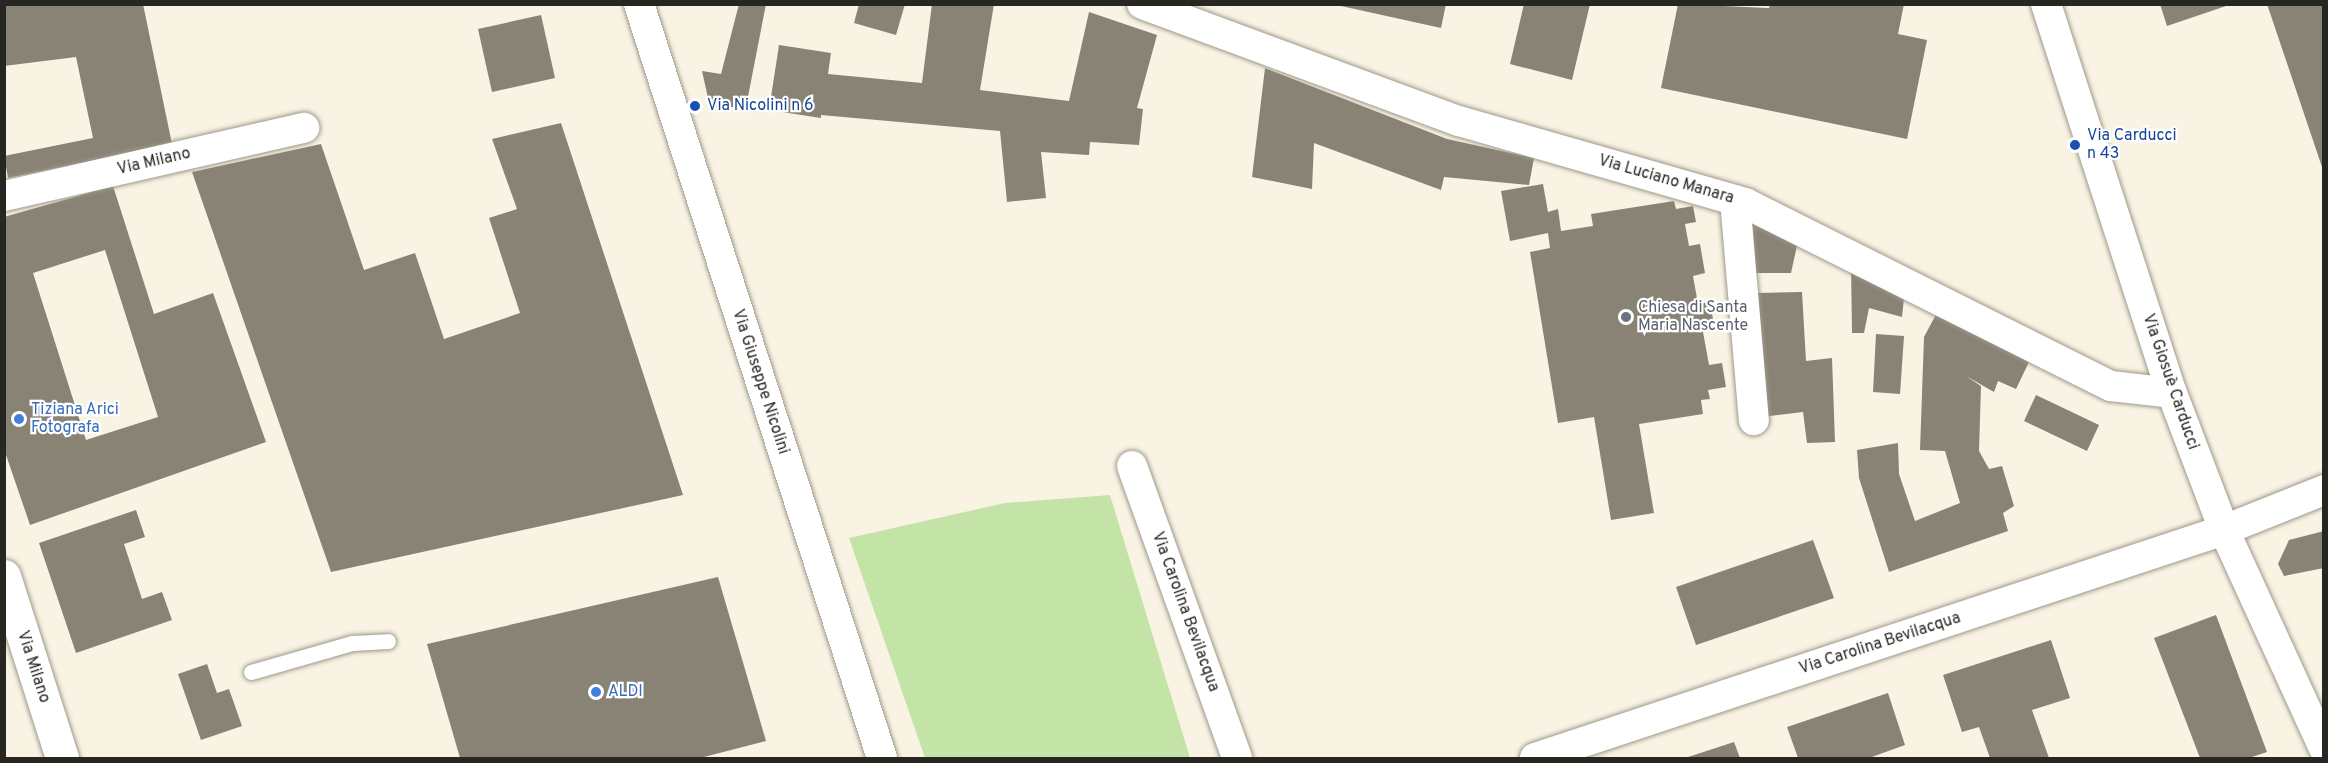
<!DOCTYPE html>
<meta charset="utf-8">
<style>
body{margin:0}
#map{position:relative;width:2328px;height:763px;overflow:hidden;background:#f8f3e3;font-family:Overpass,sans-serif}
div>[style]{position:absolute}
.green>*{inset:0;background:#c3e3a7}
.building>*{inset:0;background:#888375}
.roads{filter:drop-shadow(0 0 2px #9e998b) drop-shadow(0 0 2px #9e998b)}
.service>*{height:15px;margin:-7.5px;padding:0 7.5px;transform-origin:7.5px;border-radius:7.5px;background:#fff}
.minor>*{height:30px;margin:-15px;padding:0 15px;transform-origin:15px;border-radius:15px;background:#fff}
.secondary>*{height:33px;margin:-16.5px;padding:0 16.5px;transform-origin:16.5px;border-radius:16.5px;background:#fff}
.dots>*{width:16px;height:16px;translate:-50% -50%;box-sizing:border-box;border:3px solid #fff;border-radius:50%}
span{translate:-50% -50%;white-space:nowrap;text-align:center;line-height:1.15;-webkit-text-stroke:4.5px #fff;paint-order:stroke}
.transit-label{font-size:16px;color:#164399}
.left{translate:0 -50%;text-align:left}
.street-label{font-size:16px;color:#282620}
.worship-label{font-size:16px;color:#5b616d}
.shop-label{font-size:16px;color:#366cbe}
.frame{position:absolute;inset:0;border:6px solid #282620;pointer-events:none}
</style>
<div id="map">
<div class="green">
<div style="clip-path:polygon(1110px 495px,1190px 758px,925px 758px,849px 538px,1005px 503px)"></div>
</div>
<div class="building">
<div style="clip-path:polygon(4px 4px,143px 4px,172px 144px,8px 178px,4px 156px,93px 138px,76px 57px,4px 66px)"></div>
<div style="clip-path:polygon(739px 4px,766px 4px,746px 107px,710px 107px,702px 71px,721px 74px)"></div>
<div style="clip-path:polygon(859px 4px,905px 4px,896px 35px,854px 23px)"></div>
<div style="clip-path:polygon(932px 4px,994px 4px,980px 90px,1069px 101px,1089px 12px,1157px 35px,1137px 108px,1143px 109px,1139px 145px,1090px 142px,1089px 155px,1041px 152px,1046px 198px,1007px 202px,1000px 131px,821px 115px,821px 118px,769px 110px,779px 45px,831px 53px,828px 74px,922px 83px)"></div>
<div style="clip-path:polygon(1332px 4px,1446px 4px,1441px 28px)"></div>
<div style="clip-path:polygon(1524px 4px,1590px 4px,1572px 80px,1510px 64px)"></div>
<div style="clip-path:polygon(1678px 4px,1769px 8px,1770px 4px,1904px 4px,1898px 34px,1927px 40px,1907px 139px,1661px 88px)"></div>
<div style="clip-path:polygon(2160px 4px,2229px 4px,2229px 5px,2167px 26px)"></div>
<div style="clip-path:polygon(2267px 4px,2324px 4px,2324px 170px,2323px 170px)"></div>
<div style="clip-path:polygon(541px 15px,555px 78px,492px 92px,478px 29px)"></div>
<div style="clip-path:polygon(1265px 68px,1447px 139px,1534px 158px,1529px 185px,1444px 177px,1441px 190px,1314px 143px,1312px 189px,1252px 177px)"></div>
<div style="clip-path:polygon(561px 123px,683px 495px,331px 572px,192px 172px,321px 144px,364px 270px,415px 253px,444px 339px,520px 313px,489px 218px,517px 209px,492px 139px)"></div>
<div style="clip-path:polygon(1543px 184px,1548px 212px,1558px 209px,1561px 231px,1593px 226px,1591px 214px,1674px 201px,1676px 209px,1693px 206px,1696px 222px,1685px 224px,1689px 246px,1700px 244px,1705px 273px,1693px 276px,1698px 304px,1710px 302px,1715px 330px,1703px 332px,1709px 365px,1722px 363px,1726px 387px,1708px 390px,1710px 399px,1701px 400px,1703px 414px,1639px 424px,1654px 513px,1611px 520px,1594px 417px,1558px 423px,1530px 252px,1550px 248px,1548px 233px,1510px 241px,1501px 191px)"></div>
<div style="clip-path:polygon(evenodd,113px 186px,154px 314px,213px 293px,266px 442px,30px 525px,4px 449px,4px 217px,113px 186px,105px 250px,158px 417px,86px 440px,33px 273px,105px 250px)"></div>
<div style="clip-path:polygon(1753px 219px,1798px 241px,1791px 273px,1754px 273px)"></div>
<div style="clip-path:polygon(1851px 263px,1905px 289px,1902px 317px,1869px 308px,1864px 333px,1852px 333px)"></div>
<div style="clip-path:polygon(1802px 292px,1806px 361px,1832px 358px,1835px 442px,1807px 443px,1803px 412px,1761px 417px,1757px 293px)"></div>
<div style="clip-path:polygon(1940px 307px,2029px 362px,2016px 389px,1998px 381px,1994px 392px,1966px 376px,1981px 386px,1979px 451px,1989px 469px,2002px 466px,2014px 506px,2003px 513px,2008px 531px,1889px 572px,1859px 478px,1857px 450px,1898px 443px,1899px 474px,1915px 521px,1960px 503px,1945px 451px,1920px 450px,1924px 337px)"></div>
<div style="clip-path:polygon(1876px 334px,1904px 336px,1900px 394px,1873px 392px)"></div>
<div style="clip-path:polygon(2036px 395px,2099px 425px,2087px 451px,2024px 421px)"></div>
<div style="clip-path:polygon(136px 510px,145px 537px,124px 544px,142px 599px,162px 592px,172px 620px,76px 653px,39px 543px)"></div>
<div style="clip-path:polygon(2324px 531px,2324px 568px,2284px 576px,2278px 564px,2289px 540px)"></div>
<div style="clip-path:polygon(1813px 540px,1834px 598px,1696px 645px,1676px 587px)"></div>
<div style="clip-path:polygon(718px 577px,766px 741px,700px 758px,460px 758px,427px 644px)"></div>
<div style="clip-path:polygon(2216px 615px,2267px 752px,2249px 758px,2200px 758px,2154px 638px)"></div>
<div style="clip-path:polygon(2051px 640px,2070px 698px,2032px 710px,2049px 758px,1990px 758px,1979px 727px,1962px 732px,1943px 675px)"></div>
<div style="clip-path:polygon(207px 664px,217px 693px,229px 689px,242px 726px,201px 740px,178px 674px)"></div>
<div style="clip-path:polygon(1888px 693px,1905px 745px,1869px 758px,1798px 758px,1787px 727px)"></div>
<div style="clip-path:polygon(1734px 742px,1740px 758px,1685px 758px)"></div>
</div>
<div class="roads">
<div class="service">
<div style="left:251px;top:672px;width:105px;rotate:-16deg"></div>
<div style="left:352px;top:643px;width:36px;rotate:-3deg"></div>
</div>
<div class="minor">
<div style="left:639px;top:4px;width:792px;rotate:72.14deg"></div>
<div style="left:1142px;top:4px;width:338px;rotate:20.3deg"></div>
<div style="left:1459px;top:121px;width:298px;rotate:16deg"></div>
<div style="left:1745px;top:203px;width:409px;rotate:26.6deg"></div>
<div style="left:2111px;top:386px;width:61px;rotate:6.5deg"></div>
<div style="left:2046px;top:4px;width:409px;rotate:72.1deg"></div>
<div style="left:2172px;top:393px;width:147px;rotate:69.2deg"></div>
<div style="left:2224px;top:530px;width:240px;rotate:65.4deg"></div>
<div style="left:4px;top:196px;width:308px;rotate:-12.8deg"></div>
<div style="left:1735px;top:200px;width:221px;rotate:85.1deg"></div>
<div style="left:1132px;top:466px;width:310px;rotate:70.2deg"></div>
<div style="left:1535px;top:758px;width:726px;rotate:-18.31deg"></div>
<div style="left:2224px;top:530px;width:108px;rotate:-21.8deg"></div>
</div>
<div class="secondary">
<div style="left:4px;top:576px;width:191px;rotate:72.3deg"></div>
</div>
</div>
<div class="dots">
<div style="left:695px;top:106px;background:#1a4fb4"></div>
<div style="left:2075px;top:145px;background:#1a4fb4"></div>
<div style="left:1626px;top:317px;background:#6b7280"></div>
<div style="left:19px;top:419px;background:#3f7fe0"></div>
<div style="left:596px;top:692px;background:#3f7fe0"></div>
</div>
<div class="transit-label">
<span class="left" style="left:707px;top:106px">Via Nicolini n 6</span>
<span class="left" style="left:2087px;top:145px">Via Carducci<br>n 43</span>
</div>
<div class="street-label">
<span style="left:154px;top:162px;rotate:-13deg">Via Milano</span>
<span style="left:1666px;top:180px;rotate:16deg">Via Luciano Manara</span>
<span style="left:760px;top:382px;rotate:72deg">Via Giuseppe Nicolini</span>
<span style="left:2170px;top:382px;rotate:71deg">Via Giosuè Carducci</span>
<span style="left:1185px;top:612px;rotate:70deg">Via Carolina Bevilacqua</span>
<span style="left:1880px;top:644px;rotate:-18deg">Via Carolina Bevilacqua</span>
<span style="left:33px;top:667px;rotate:72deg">Via Milano</span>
</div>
<div class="worship-label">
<span class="left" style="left:1638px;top:317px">Chiesa di Santa<br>Maria Nascente</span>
</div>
<div class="shop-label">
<span class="left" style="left:31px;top:419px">Tiziana Arici<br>Fotografa</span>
<span class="left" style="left:608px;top:692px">ALDI</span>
</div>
<div class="frame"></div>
</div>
